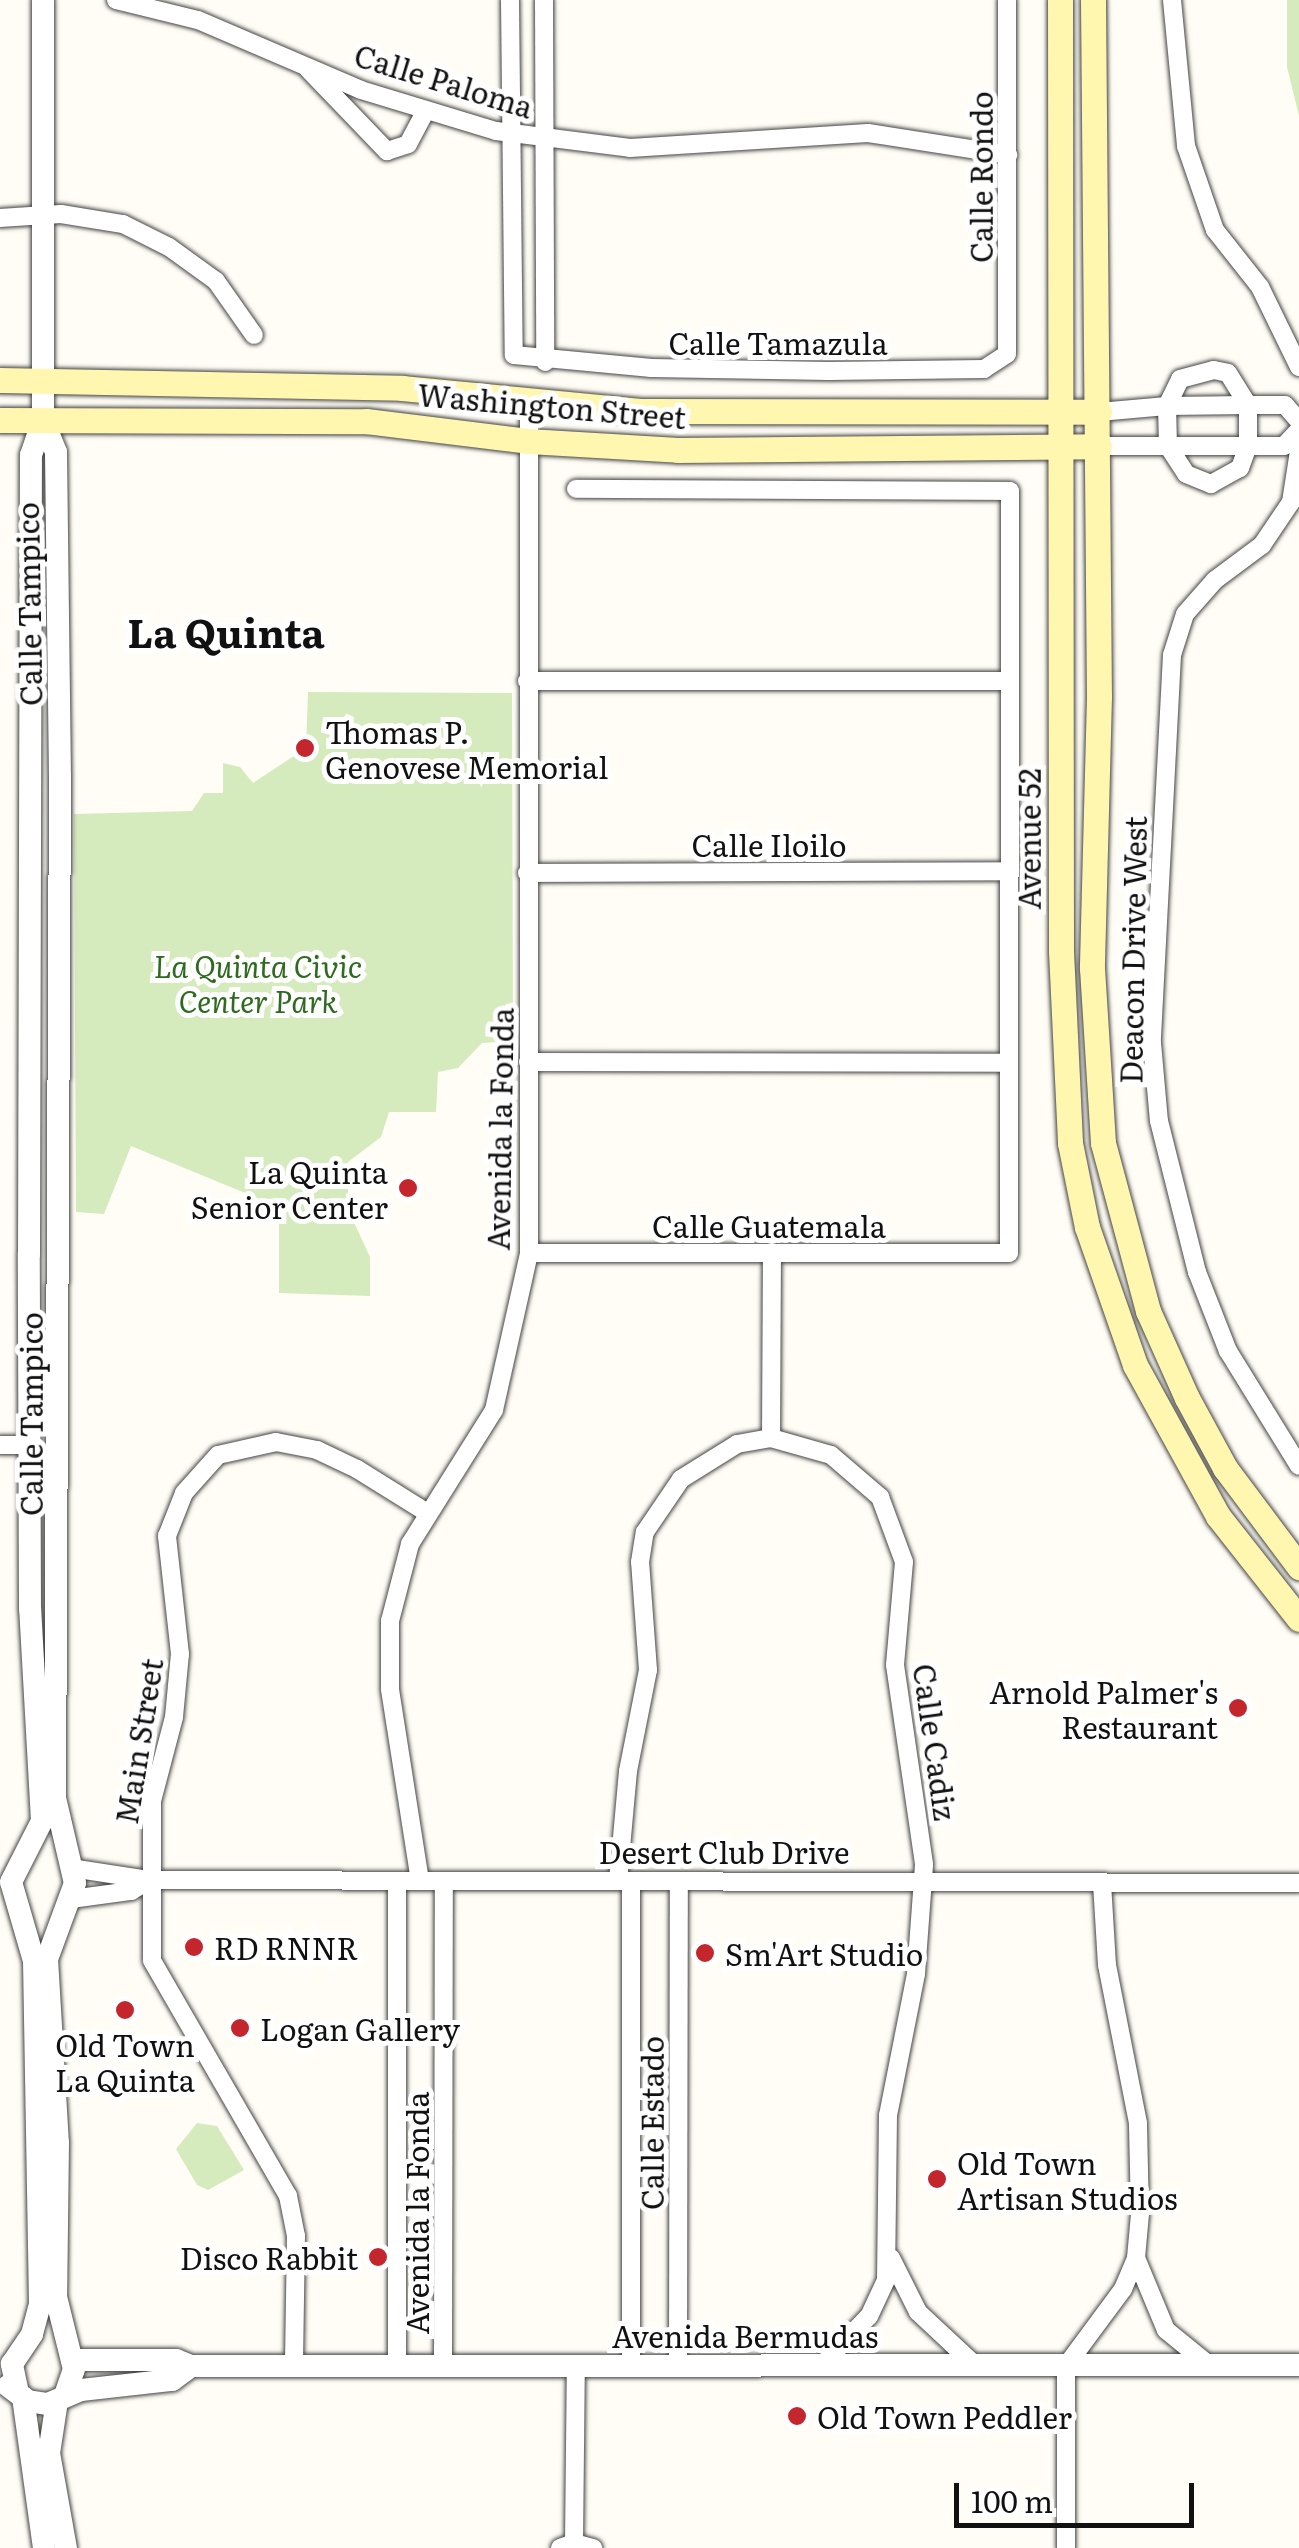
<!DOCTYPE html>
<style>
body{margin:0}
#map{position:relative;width:1299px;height:2548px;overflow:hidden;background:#fffdf5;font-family:Literata,serif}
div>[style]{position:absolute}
.green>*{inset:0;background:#d5ebbd}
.roads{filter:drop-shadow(0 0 2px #444) drop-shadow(0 0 2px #444)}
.minor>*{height:18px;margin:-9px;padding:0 9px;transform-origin:9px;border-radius:9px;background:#fff}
.tertiary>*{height:22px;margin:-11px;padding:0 11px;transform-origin:11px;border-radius:11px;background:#fff}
.secondary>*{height:25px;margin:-12.5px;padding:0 12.5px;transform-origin:12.5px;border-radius:12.5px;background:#fff6b0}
.dots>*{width:28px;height:28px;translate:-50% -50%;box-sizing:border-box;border:5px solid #fff;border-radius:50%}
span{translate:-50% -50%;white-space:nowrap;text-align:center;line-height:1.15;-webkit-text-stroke:10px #fff;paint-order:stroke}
.street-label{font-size:30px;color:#111}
.poi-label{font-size:30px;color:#111}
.left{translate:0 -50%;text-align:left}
.right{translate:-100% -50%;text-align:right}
.park-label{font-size:30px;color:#2f6b1f;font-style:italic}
.district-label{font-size:40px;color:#111;font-weight:700}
.scale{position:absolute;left:954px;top:2483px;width:240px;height:45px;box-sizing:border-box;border:5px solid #111;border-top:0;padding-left:12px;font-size:30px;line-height:35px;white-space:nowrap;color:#111;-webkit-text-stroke:8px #fff;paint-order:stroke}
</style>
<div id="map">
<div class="green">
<div style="clip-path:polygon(1287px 0,1299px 0,1299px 116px,1287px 67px)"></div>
<div style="clip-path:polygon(308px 692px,512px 693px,513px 1041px,482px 1043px,458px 1068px,438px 1072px,436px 1112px,389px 1112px,381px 1137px,348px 1162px,348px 1209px,370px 1257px,370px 1296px,279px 1293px,279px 1207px,131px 1146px,104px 1214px,76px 1212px,74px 814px,192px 811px,204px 793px,223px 793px,223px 763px,240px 767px,253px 783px,306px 748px)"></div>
<div style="clip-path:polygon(197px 2123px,217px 2126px,244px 2170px,208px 2190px,197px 2185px,176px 2149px)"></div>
</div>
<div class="roads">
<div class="minor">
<div style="left:116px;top:0;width:84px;rotate:13.7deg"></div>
<div style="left:198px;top:20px;width:177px;rotate:23.2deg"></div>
<div style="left:361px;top:90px;width:141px;rotate:16.9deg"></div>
<div style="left:496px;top:131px;width:135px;rotate:7.2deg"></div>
<div style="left:630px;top:148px;width:238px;rotate:-3.6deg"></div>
<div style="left:868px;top:133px;width:142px;rotate:8.9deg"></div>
<div style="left:510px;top:0;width:355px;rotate:89.4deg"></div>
<div style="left:514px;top:355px;width:138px;rotate:5.4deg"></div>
<div style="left:651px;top:368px;width:178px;rotate:1deg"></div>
<div style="left:829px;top:371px;width:155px;rotate:-0.7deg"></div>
<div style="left:984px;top:369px;width:27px;rotate:-33deg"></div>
<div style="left:1007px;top:354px;width:354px;rotate:-90deg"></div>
<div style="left:544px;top:0;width:362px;rotate:89.8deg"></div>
<div style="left:1172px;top:0;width:147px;rotate:84.5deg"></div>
<div style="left:1186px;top:146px;width:89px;rotate:71deg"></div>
<div style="left:1215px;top:230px;width:73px;rotate:51.7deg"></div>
<div style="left:1260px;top:287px;width:89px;rotate:64deg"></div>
<div style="left:308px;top:69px;width:114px;rotate:46.1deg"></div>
<div style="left:387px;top:151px;width:22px;rotate:-18deg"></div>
<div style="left:408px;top:144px;width:38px;rotate:-62deg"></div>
<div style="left:0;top:218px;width:61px;rotate:-3.8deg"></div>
<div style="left:61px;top:214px;width:63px;rotate:9.2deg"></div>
<div style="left:123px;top:224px;width:51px;rotate:26.6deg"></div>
<div style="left:169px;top:247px;width:58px;rotate:35.9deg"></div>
<div style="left:216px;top:281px;width:66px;rotate:54.9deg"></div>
<div style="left:1248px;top:405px;width:41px;rotate:90deg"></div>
<div style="left:1248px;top:446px;width:80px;rotate:180deg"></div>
<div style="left:1168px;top:446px;width:40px;rotate:-91.4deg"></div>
<div style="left:1167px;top:406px;width:81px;rotate:-0.7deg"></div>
<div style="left:1099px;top:412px;width:68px;rotate:-5deg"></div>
<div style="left:1167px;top:406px;width:30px;rotate:-64deg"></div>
<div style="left:1180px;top:379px;width:35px;rotate:-15deg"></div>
<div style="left:1214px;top:370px;width:14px;rotate:12deg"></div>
<div style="left:1228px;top:373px;width:38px;rotate:58deg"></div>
<div style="left:1248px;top:405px;width:37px"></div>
<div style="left:1285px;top:405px;width:21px;rotate:49deg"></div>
<div style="left:1099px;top:446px;width:69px"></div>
<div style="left:1168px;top:446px;width:33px;rotate:57deg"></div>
<div style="left:1186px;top:474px;width:27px;rotate:22deg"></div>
<div style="left:1211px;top:484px;width:33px;rotate:-29deg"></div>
<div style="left:1240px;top:468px;width:23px;rotate:-70deg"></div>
<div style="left:1248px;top:446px;width:36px"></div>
<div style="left:1284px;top:446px;width:22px;rotate:-47deg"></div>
<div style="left:1299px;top:451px;width:52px;rotate:98.9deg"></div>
<div style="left:1291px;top:502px;width:52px;rotate:124deg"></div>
<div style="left:1262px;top:545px;width:59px;rotate:143.3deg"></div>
<div style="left:1215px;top:580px;width:45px;rotate:131.4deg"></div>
<div style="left:1185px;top:614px;width:43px;rotate:107.6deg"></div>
<div style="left:1172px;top:655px;width:389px;rotate:93deg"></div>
<div style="left:1152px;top:1043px;width:78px;rotate:84.9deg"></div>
<div style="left:1159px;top:1121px;width:156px;rotate:75.9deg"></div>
<div style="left:1197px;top:1272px;width:85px;rotate:68.6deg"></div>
<div style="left:1228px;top:1351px;width:135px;rotate:58.3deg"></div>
<div style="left:527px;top:681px;width:483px"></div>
<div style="left:527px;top:873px;width:483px;rotate:-0.2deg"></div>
<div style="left:528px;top:1062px;width:481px;rotate:0.1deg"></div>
<div style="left:529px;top:1253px;width:480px"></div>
<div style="left:1009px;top:1253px;width:762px;rotate:-89.92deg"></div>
<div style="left:1010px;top:491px;width:434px;rotate:-179.7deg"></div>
<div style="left:771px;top:1438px;width:186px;rotate:-89.7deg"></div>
<div style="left:0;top:1445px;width:32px"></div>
<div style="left:71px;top:1868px;width:79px;rotate:8.7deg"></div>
<div style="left:149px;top:1880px;width:1150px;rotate:0.15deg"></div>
<div style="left:420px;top:1881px;width:194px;rotate:-98.9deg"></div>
<div style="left:390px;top:1689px;width:68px;rotate:-90deg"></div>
<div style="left:390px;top:1621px;width:80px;rotate:-75.4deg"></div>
<div style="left:410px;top:1544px;width:158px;rotate:-57.9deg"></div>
<div style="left:494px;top:1410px;width:161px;rotate:-77.4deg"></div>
<div style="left:529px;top:1253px;width:850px;rotate:-90deg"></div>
<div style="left:618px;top:1881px;width:110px;rotate:-84.8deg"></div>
<div style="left:628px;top:1771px;width:103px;rotate:-78.8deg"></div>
<div style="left:648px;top:1670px;width:108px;rotate:-94.2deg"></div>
<div style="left:640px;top:1562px;width:30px;rotate:-81deg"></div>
<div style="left:645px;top:1532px;width:64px;rotate:-55.8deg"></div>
<div style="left:681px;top:1479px;width:66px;rotate:-32deg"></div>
<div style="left:737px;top:1444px;width:35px;rotate:-10deg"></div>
<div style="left:771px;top:1438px;width:62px;rotate:15.8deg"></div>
<div style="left:831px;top:1455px;width:65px;rotate:40.6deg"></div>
<div style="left:880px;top:1497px;width:69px;rotate:69.7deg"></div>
<div style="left:904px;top:1562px;width:103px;rotate:95deg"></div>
<div style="left:895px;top:1665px;width:202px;rotate:81.7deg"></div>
<div style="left:924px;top:1865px;width:109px;rotate:94.2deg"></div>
<div style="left:916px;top:1974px;width:144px;rotate:101.2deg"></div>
<div style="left:888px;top:2115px;width:165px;rotate:90.7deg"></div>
<div style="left:886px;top:2280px;width:40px;rotate:115deg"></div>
<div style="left:869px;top:2316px;width:68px;rotate:133.8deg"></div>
<div style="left:397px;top:1882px;width:482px;rotate:90deg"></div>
<div style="left:631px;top:1882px;width:483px;rotate:90deg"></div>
<div style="left:71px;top:1899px;width:61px;rotate:-7.6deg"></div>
<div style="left:131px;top:1891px;width:21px;rotate:-31deg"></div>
<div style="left:891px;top:2258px;width:60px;rotate:63.4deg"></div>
<div style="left:918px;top:2312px;width:79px;rotate:43deg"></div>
<div style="left:1136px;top:2258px;width:78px;rotate:67.4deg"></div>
<div style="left:1166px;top:2330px;width:55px;rotate:39.1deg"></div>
<div style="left:294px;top:2362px;width:126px;rotate:-89.1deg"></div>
<div style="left:296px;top:2236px;width:41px;rotate:-101.3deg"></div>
<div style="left:288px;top:2196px;width:272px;rotate:-120deg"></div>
<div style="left:152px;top:1960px;width:159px;rotate:-90deg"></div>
<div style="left:152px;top:1801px;width:87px;rotate:-75.3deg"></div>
<div style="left:174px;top:1717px;width:63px;rotate:-84.6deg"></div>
<div style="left:180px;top:1654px;width:119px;rotate:-96.3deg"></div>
<div style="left:167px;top:1536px;width:46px;rotate:-68.4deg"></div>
<div style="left:184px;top:1493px;width:51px;rotate:-48.2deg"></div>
<div style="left:218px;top:1455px;width:59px;rotate:-12.6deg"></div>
<div style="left:276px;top:1442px;width:42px;rotate:11deg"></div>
<div style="left:317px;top:1450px;width:44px;rotate:25.4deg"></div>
<div style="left:357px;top:1469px;width:81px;rotate:31.9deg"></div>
<div style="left:443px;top:2364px;width:483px;rotate:-89.9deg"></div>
<div style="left:678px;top:2365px;width:483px;rotate:-89.9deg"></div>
<div style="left:574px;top:2543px;width:179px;rotate:-89.4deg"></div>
<div style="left:560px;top:2548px;width:15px;rotate:-20deg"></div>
<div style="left:574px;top:2543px;width:20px;rotate:15deg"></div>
<div style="left:1066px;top:2548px;width:182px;rotate:-90deg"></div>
<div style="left:1066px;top:2366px;width:96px;rotate:-53.5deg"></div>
<div style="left:1123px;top:2289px;width:34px;rotate:-67deg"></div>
<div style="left:1136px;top:2258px;width:44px;rotate:-84.8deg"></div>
<div style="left:1140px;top:2214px;width:91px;rotate:-91.3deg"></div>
<div style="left:1138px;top:2123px;width:161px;rotate:-101.1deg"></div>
<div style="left:1107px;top:1965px;width:81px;rotate:-93.5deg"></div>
</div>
<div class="tertiary">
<div style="left:43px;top:420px;width:35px;rotate:68deg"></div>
<div style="left:56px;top:452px;width:325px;rotate:89.3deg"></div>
<div style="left:60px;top:777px;width:1021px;rotate:90.28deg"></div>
<div style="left:55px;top:1798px;width:87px;rotate:76.8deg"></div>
<div style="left:75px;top:1883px;width:81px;rotate:110.2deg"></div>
<div style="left:47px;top:1959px;width:184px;rotate:86.6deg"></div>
<div style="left:58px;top:2143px;width:154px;rotate:90.7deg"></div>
<div style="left:56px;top:2297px;width:74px;rotate:76deg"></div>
<div style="left:74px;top:2369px;width:28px;rotate:109deg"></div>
<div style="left:72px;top:2360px;width:104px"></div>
<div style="left:176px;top:2360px;width:16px;rotate:22deg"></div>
<div style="left:191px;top:2366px;width:1108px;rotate:-0.05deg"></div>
<div style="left:8px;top:2386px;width:25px;rotate:37deg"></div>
<div style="left:28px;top:2401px;width:20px;rotate:9deg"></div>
<div style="left:48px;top:2404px;width:36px;rotate:-23deg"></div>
<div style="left:81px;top:2390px;width:92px;rotate:-6.3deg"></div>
<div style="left:172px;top:2380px;width:24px;rotate:-36deg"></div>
<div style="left:18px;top:2393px;width:30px;rotate:-102deg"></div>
<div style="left:12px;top:2364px;width:36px;rotate:-56deg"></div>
<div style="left:32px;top:2334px;width:31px;rotate:-75deg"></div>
<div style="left:40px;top:2304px;width:343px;rotate:-91deg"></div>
<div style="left:34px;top:1961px;width:82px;rotate:-106.2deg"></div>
<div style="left:11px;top:1882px;width:68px;rotate:-63.1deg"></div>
<div style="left:42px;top:1821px;width:212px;rotate:-93.2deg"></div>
<div style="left:30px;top:1609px;width:355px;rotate:-90.2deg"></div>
<div style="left:29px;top:1254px;width:799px;rotate:-89.86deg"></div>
<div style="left:31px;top:455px;width:37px;rotate:-71deg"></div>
<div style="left:43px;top:420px;width:420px;rotate:-90deg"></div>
<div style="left:23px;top:2397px;width:152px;rotate:82.1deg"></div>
<div style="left:57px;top:2401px;width:53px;rotate:98.7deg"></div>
<div style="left:49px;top:2453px;width:97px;rotate:79.9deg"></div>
</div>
<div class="secondary">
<div style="left:1060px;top:0;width:951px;rotate:89.94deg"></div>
<div style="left:1061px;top:951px;width:192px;rotate:87.3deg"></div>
<div style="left:1070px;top:1143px;width:86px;rotate:78.6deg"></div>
<div style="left:1087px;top:1227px;width:146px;rotate:70.8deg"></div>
<div style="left:1135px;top:1365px;width:172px;rotate:61.2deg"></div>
<div style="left:1218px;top:1516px;width:131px;rotate:51.8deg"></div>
<div style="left:1093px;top:0;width:696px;rotate:89.51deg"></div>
<div style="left:1099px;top:696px;width:272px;rotate:91.5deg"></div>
<div style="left:1092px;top:968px;width:175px;rotate:86.4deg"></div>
<div style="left:1103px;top:1143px;width:174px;rotate:75deg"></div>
<div style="left:1148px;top:1311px;width:95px;rotate:65.9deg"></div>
<div style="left:1187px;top:1398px;width:80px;rotate:61.5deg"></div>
<div style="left:1225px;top:1468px;width:124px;rotate:53.2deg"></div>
<div style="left:0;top:380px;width:402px;rotate:1.1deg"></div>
<div style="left:402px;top:388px;width:242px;rotate:5.5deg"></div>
<div style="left:643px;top:411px;width:456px;rotate:0.1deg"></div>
<div style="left:0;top:420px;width:366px;rotate:0.2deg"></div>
<div style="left:366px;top:421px;width:163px;rotate:7deg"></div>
<div style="left:528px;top:441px;width:150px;rotate:3.4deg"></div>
<div style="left:678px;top:450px;width:421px;rotate:-0.5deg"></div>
</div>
</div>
<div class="dots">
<div style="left:305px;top:748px;background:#c4262e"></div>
<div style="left:408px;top:1188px;background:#c4262e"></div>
<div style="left:1238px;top:1708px;background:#c4262e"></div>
<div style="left:194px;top:1947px;background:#c4262e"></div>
<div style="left:705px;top:1953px;background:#c4262e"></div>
<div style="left:125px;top:2010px;background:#c4262e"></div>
<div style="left:240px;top:2028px;background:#c4262e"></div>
<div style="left:937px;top:2179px;background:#c4262e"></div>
<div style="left:378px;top:2257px;background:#c4262e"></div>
<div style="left:797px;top:2416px;background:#c4262e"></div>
</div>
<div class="street-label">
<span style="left:444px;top:80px;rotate:17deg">Calle Paloma</span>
<span style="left:980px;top:177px;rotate:-90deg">Calle Rondo</span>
<span style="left:778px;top:342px">Calle Tamazula</span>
<span style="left:552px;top:405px;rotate:5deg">Washington Street</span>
<span style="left:28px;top:604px;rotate:-91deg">Calle Tampico</span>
<span style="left:1028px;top:839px;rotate:-90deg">Avenue 52</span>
<span style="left:769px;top:844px">Calle Iloilo</span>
<span style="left:1132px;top:950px;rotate:-89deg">Deacon Drive West</span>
<span style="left:499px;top:1129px;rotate:-89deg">Avenida la Fonda</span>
<span style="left:769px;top:1225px">Calle Guatemala</span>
<span style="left:30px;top:1414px;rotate:-90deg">Calle Tampico</span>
<span style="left:138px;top:1741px;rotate:-81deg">Main Street</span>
<span style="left:936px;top:1742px;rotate:82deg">Calle Cadiz</span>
<span style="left:724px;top:1851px">Desert Club Drive</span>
<span style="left:651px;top:2123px;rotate:-90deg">Calle Estado</span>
<span style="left:416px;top:2213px;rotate:-90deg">Avenida la Fonda</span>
<span style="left:745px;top:2335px">Avenida Bermudas</span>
</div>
<div class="poi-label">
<span class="left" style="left:325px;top:748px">Thomas P.<br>Genovese Memorial</span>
<span class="right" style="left:388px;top:1188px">La Quinta<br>Senior Center</span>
<span class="right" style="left:1218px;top:1708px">Arnold Palmer's<br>Restaurant</span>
<span class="left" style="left:214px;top:1947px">RD RNNR</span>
<span class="left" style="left:725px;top:1953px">Sm'Art Studio</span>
<span class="left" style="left:260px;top:2028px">Logan Gallery</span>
<span style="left:125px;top:2061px">Old Town<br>La Quinta</span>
<span class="left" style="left:957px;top:2179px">Old Town<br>Artisan Studios</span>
<span class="right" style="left:358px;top:2257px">Disco Rabbit</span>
<span class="left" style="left:817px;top:2416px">Old Town Peddler</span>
</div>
<div class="park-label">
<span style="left:258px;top:982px">La Quinta Civic<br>Center Park</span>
</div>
<div class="district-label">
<span style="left:226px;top:631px">La Quinta</span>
</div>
<div class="scale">100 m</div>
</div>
